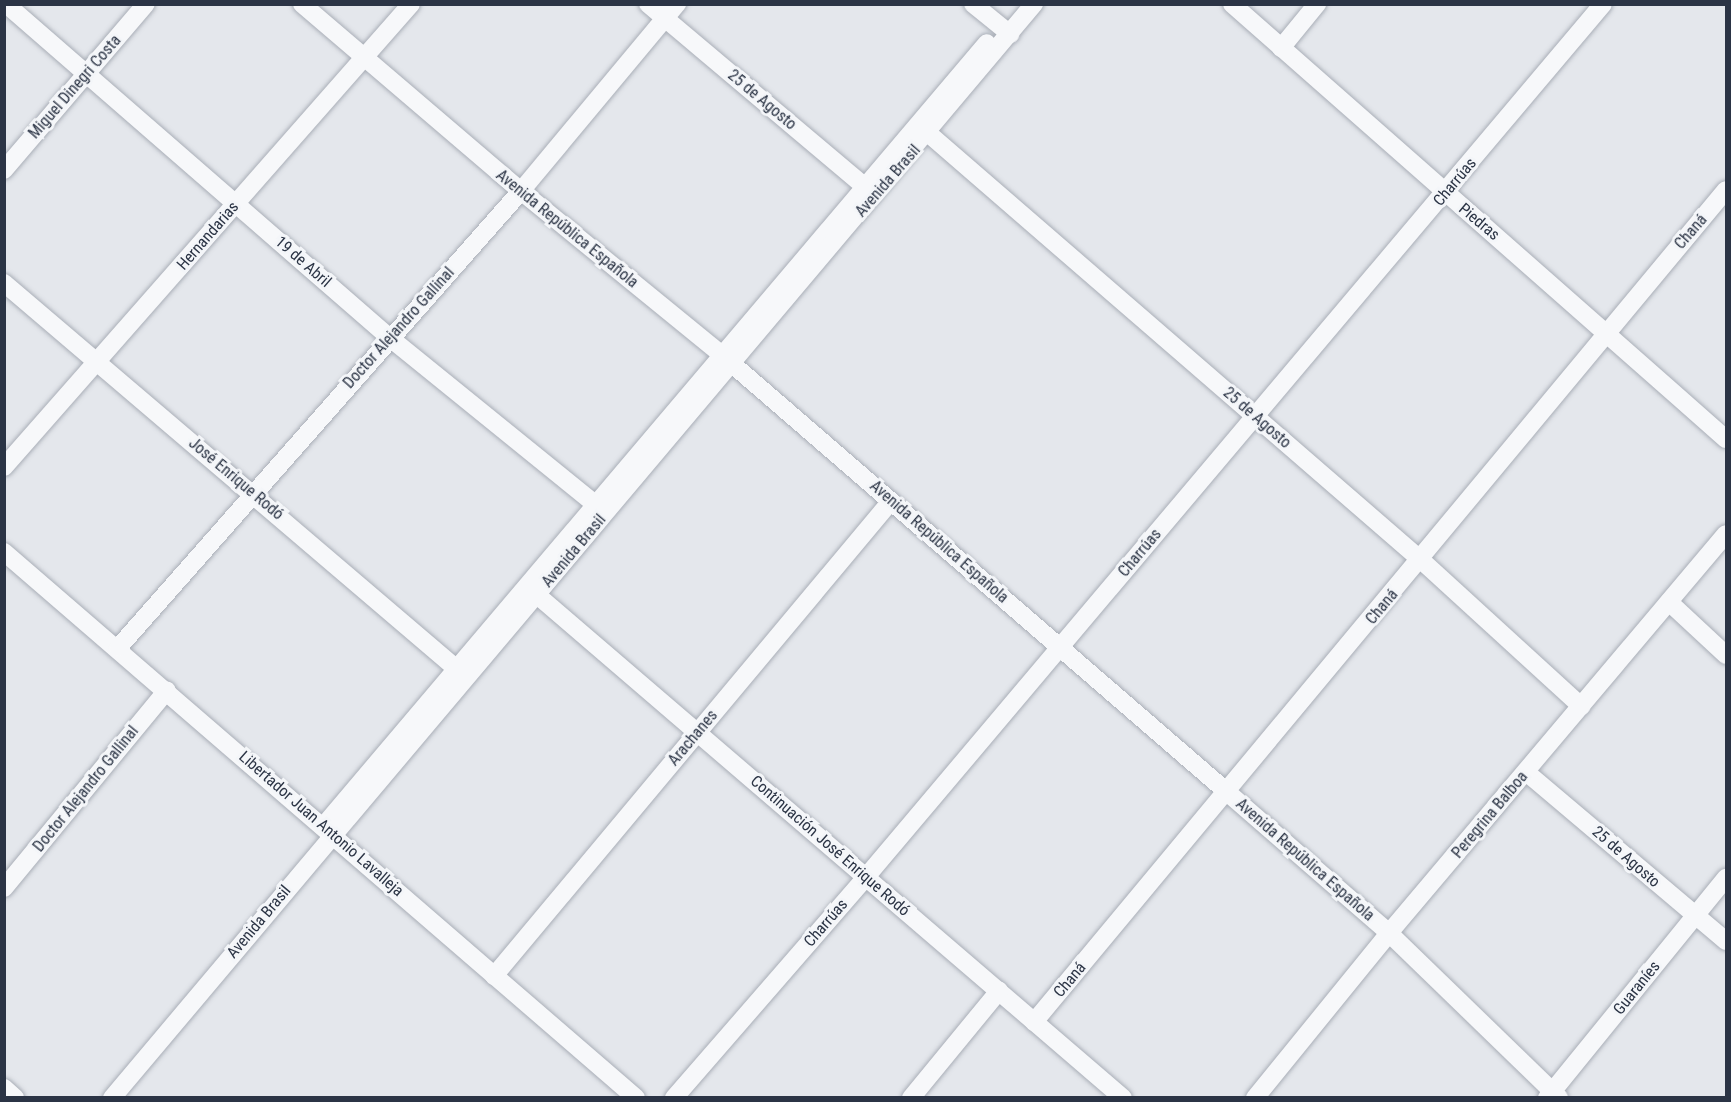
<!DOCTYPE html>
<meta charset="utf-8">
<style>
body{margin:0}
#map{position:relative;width:1731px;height:1102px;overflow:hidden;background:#e4e7ec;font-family:"Roboto Condensed",sans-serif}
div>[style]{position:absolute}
.roads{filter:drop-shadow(0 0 2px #a9aeb7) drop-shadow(0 0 2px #a9aeb7)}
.minor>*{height:18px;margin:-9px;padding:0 9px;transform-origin:9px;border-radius:9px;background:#f7f8fa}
span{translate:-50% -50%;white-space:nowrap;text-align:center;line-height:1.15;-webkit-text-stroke:6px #f4f6f9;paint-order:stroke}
.street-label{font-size:16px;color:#2b3445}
.frame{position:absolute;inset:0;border:6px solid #2b3445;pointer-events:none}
</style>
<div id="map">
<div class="roads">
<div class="minor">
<div style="left:6px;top:4px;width:509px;rotate:41.02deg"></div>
<div style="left:390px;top:338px;width:275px;rotate:39deg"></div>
<div style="left:302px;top:4px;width:288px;rotate:40.5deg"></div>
<div style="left:521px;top:191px;width:261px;rotate:39.2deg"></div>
<div style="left:723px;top:356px;width:666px;rotate:40.86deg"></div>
<div style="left:1227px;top:792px;width:215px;rotate:41deg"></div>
<div style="left:1389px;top:933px;width:237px;rotate:44.1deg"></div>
<div style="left:648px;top:4px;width:295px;rotate:40.1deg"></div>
<div style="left:973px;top:4px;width:48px;rotate:39deg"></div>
<div style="left:1232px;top:4px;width:658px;rotate:41.37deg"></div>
<div style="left:1281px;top:48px;width:57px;rotate:-50.7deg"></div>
<div style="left:929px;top:134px;width:651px;rotate:40.89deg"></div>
<div style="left:1421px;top:560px;width:217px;rotate:42.4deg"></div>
<div style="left:4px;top:170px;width:218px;rotate:-49.5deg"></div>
<div style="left:4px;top:283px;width:604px;rotate:40.44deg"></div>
<div style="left:4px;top:467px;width:616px;rotate:-48.68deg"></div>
<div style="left:4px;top:552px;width:835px;rotate:40.82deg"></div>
<div style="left:537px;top:595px;width:772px;rotate:40.64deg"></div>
<div style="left:1669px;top:602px;width:78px;rotate:42.9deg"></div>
<div style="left:118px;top:648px;width:609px;rotate:-48.59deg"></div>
<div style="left:521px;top:191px;width:244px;rotate:-50.2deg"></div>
<div style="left:1526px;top:772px;width:262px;rotate:40.2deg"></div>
<div style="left:326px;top:823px;width:1022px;rotate:-49.72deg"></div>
<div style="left:4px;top:888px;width:256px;rotate:-50.5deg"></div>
<div style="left:494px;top:976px;width:619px;rotate:-50.11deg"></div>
<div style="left:1034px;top:1022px;width:1082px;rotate:-50.25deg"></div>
<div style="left:4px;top:1088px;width:15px;rotate:42deg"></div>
<div style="left:112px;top:1098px;width:1431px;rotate:-49.88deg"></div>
<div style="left:674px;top:1098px;width:293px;rotate:-49deg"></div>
<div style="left:866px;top:877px;width:1142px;rotate:-49.83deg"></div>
<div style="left:911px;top:1098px;width:139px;rotate:-50.6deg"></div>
<div style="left:1255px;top:1098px;width:213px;rotate:-50.9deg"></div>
<div style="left:1389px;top:933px;width:522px;rotate:-49.82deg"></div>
<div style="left:1547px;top:1098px;width:284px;rotate:-50.9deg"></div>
</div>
</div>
<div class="street-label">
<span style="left:75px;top:87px;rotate:-49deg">Miguel Dinegri Costa</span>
<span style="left:762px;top:100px;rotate:40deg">25 de Agosto</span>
<span style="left:888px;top:181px;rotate:-49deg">Avenida Brasil</span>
<span style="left:1455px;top:182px;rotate:-50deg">Charrúas</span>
<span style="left:1479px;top:222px;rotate:40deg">Piedras</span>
<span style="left:567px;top:229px;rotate:39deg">Avenida República Española</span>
<span style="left:1691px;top:232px;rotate:-49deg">Chaná</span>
<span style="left:208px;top:236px;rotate:-49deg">Hernandarias</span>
<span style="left:303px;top:262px;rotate:41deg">19 de Abril</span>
<span style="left:399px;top:328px;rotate:-48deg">Doctor Alejandro Gallinal</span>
<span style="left:1257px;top:418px;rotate:41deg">25 de Agosto</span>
<span style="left:236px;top:479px;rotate:40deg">José Enrique Rodó</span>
<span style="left:939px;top:542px;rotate:41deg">Avenida República Española</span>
<span style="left:574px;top:551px;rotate:-50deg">Avenida Brasil</span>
<span style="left:1140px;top:553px;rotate:-50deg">Charrúas</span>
<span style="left:1382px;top:607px;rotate:-50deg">Chaná</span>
<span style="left:693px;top:738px;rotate:-50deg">Arachanes</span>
<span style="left:86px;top:789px;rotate:-51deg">Doctor Alejandro Gallinal</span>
<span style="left:1490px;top:815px;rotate:-50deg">Peregrina Balboa</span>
<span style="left:321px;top:824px;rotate:41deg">Libertador Juan Antonio Lavalleja</span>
<span style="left:830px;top:846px;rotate:41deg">Continuación José Enrique Rodó</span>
<span style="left:1626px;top:857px;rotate:41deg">25 de Agosto</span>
<span style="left:1305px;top:860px;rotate:41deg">Avenida República Española</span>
<span style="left:259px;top:922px;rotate:-50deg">Avenida Brasil</span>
<span style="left:826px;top:923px;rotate:-49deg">Charrúas</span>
<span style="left:1070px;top:980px;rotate:-50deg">Chaná</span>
<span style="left:1637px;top:988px;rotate:-51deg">Guaraníes</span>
</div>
<div class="frame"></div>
</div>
